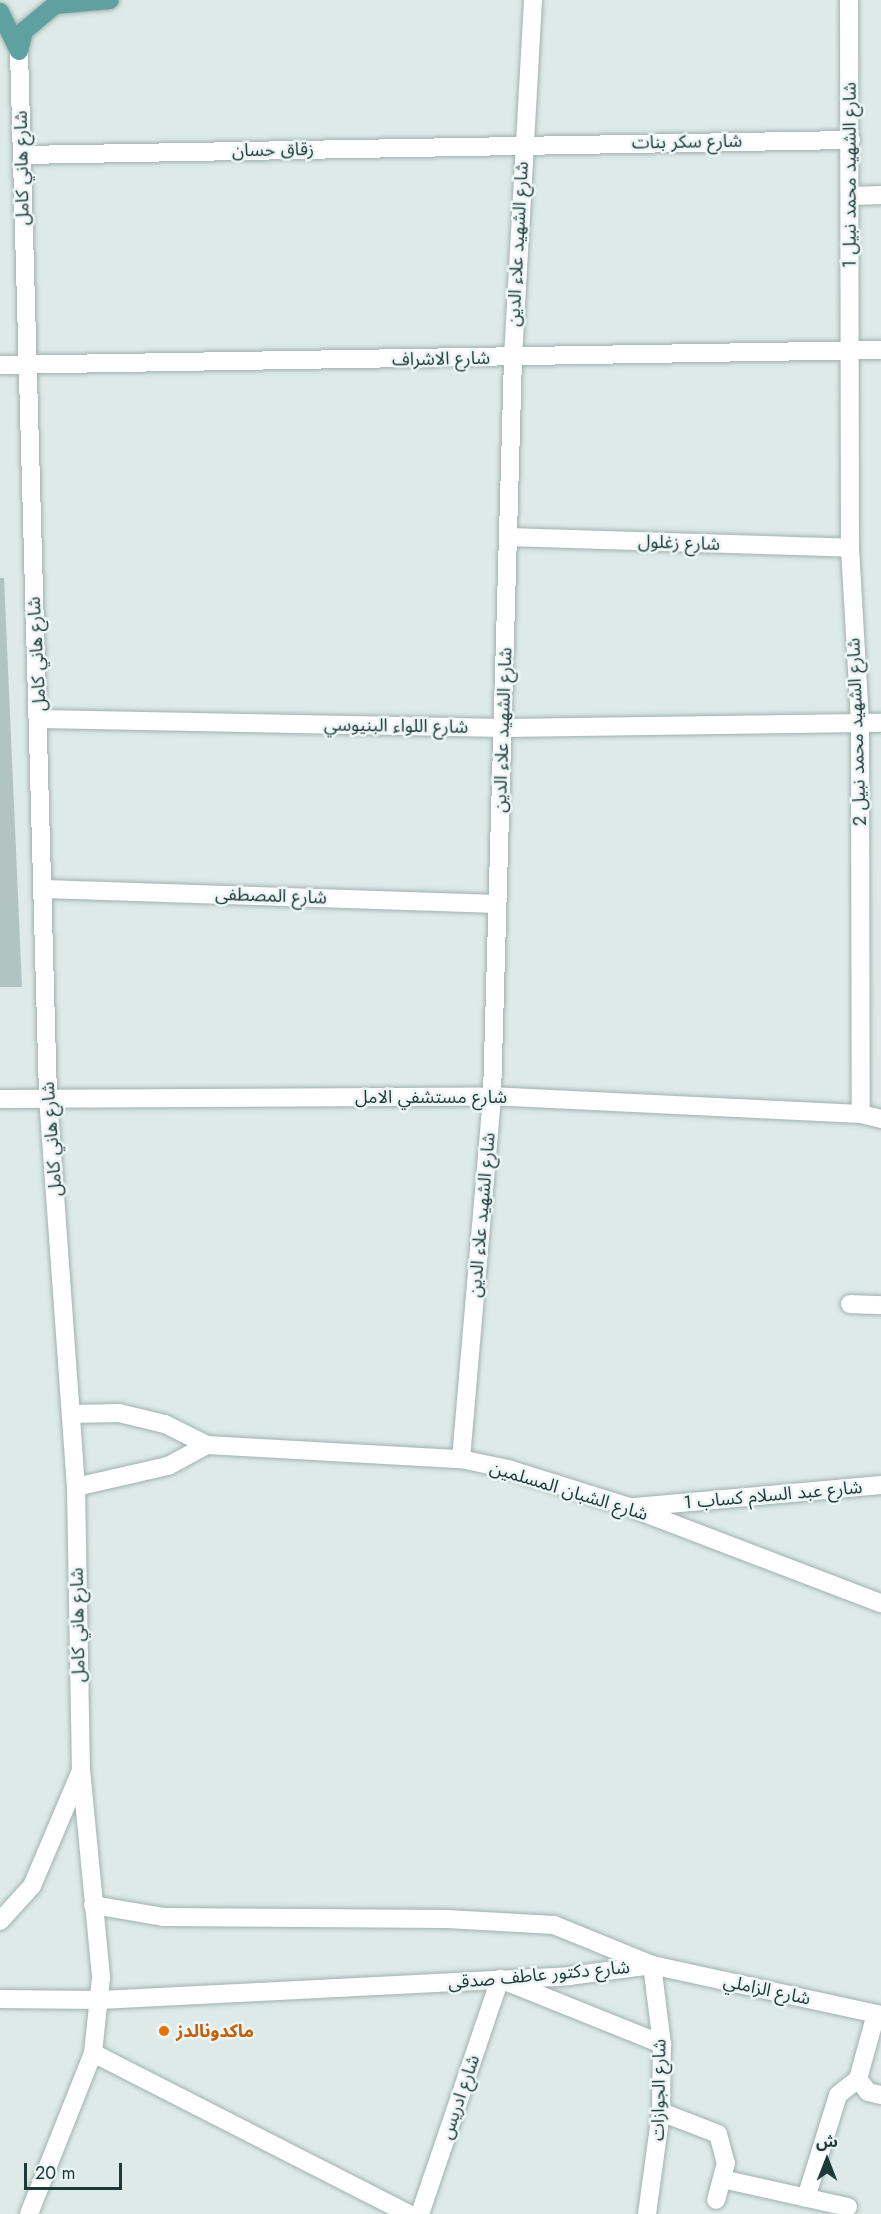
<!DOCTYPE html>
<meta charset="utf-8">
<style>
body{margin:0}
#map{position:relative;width:881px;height:2214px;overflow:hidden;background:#ddeae7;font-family:Jost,"Noto Sans Arabic",sans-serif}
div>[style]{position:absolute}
.building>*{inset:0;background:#b2c4c1}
.roads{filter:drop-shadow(0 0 2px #a0b1af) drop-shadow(0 0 2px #a0b1af)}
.minor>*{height:18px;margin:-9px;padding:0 9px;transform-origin:9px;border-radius:9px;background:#fff}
.major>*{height:18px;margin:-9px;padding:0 9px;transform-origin:9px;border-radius:9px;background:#5fa1a1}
.dots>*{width:16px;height:16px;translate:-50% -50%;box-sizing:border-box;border:3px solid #edf6f4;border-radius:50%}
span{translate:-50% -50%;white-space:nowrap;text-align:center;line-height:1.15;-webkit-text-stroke:5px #edf6f4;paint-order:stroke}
.street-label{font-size:18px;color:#1e3939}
.food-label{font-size:18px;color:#c56008;font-weight:700}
.left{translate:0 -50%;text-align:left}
.north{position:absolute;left:797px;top:2130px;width:60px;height:60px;-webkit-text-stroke:4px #edf6f4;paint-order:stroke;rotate:0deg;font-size:16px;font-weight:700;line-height:24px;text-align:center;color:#1e3939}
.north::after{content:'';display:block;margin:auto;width:21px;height:27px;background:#1e3939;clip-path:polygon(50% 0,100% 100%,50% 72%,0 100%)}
.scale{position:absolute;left:24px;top:2163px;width:98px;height:27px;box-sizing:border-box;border:3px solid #1e3939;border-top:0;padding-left:8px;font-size:18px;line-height:21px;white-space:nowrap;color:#1e3939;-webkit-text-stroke:4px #edf6f4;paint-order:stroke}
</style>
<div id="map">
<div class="building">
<div style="clip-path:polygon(0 578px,4px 578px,22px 987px,0 987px)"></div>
</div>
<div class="roads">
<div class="minor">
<div style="left:849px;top:0;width:548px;rotate:89.9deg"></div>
<div style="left:850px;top:548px;width:175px;rotate:86.7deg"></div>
<div style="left:860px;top:723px;width:391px;rotate:89.9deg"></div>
<div style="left:19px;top:51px;width:1046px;rotate:88.41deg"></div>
<div style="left:48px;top:1097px;width:391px;rotate:85.9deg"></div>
<div style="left:76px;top:1487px;width:282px;rotate:89deg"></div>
<div style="left:81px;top:1769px;width:210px;rotate:84.5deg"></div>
<div style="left:101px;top:1978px;width:75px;rotate:96.1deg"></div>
<div style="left:93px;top:2053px;width:173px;rotate:111.7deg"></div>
<div style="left:22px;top:155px;width:829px;rotate:-1.04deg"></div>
<div style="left:851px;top:196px;width:30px;rotate:-2deg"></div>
<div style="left:0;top:365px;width:881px;rotate:-0.98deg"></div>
<div style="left:509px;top:537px;width:341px;rotate:1.8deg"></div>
<div style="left:40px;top:719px;width:464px;rotate:1.1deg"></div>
<div style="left:504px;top:728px;width:377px;rotate:-0.8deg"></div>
<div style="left:46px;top:889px;width:451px;rotate:1.9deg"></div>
<div style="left:0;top:1099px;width:492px;rotate:-0.3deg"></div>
<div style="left:492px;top:1096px;width:369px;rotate:2.8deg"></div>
<div style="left:861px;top:1114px;width:21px;rotate:14deg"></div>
<div style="left:850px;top:1304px;width:31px;rotate:2deg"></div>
<div style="left:71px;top:1414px;width:48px;rotate:-1.2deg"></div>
<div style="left:119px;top:1413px;width:47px;rotate:13.4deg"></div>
<div style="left:165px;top:1424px;width:47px;rotate:26.6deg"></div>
<div style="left:207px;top:1445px;width:254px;rotate:3.2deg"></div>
<div style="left:461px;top:1459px;width:48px;rotate:12deg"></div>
<div style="left:508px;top:1469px;width:127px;rotate:17.4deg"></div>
<div style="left:629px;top:1507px;width:270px;rotate:20.9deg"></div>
<div style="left:461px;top:1459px;width:364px;rotate:-85.1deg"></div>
<div style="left:492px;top:1096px;width:738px;rotate:-88.37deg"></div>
<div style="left:513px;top:358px;width:359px;rotate:-86.8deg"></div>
<div style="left:76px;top:1487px;width:94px;rotate:-12.9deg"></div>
<div style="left:168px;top:1466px;width:44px;rotate:-28.3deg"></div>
<div style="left:635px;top:1507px;width:247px;rotate:-5.1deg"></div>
<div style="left:93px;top:1905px;width:71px;rotate:9.7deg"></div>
<div style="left:163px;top:1917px;width:284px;rotate:0.4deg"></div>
<div style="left:447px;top:1919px;width:107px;rotate:3.2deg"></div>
<div style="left:554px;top:1925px;width:106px;rotate:22.2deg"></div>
<div style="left:652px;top:1965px;width:234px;rotate:12.3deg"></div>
<div style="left:0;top:1921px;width:47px;rotate:-47.6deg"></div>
<div style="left:32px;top:1886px;width:123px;rotate:-67deg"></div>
<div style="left:0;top:1999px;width:100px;rotate:0.6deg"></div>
<div style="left:100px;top:2000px;width:470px;rotate:-2.9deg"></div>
<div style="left:569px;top:1976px;width:84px;rotate:-7.5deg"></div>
<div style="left:876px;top:2014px;width:67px;rotate:105.5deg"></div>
<div style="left:858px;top:2079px;width:16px;rotate:52deg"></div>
<div style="left:868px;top:2092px;width:13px;rotate:13deg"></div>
<div style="left:93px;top:2053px;width:355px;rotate:27deg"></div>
<div style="left:661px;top:2112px;width:61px;rotate:21.1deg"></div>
<div style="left:718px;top:2134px;width:30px;rotate:75deg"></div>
<div style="left:726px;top:2163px;width:38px;rotate:105deg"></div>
<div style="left:722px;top:2179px;width:129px;rotate:12.5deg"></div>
<div style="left:806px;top:2198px;width:108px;rotate:-72.7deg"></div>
<div style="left:838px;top:2095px;width:26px;rotate:-39deg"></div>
<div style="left:420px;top:2214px;width:248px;rotate:-71.2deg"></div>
<div style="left:500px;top:1979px;width:175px;rotate:21.9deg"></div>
<div style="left:647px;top:2214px;width:103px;rotate:-82.2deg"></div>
<div style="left:661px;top:2112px;width:68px;rotate:-89.2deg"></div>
<div style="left:662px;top:2044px;width:80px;rotate:-97.2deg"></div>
</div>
<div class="major">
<div style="left:0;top:12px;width:41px;rotate:64.1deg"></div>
<div style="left:19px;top:51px;width:21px;rotate:-76deg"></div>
<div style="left:24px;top:31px;width:40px;rotate:-40deg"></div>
<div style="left:55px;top:5px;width:55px;rotate:-5.2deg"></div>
</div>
</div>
<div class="dots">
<div style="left:164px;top:2031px;background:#e8710a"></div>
</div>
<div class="street-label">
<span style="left:687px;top:142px;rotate:-1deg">شارع سكر بنات</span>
<span style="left:273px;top:150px;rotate:-1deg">زقاق حسان</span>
<span style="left:22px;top:168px;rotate:-91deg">شارع هاني كامل</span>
<span style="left:850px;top:175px;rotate:-90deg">شارع الشهيد محمد نبيل 1</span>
<span style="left:518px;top:244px;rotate:-87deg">شارع الشهيد علاء الدين</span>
<span style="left:441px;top:359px;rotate:-1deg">شارع الاشراف</span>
<span style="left:679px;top:543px;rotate:2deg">شارع زغلول</span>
<span style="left:37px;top:654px;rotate:-93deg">شارع هاني كامل</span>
<span style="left:396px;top:726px;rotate:1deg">شارع اللواء البنيوسي</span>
<span style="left:503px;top:730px;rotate:-88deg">شارع الشهيد علاء الدين</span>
<span style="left:857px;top:732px;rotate:-92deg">شارع الشهيد محمد نبيل 2</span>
<span style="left:271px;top:896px;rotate:2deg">شارع المصطفى</span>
<span style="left:431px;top:1097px">شارع مستشفي الامل</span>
<span style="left:52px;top:1139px;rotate:-94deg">شارع هاني كامل</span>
<span style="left:482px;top:1215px;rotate:-85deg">شارع الشهيد علاء الدين</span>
<span style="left:569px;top:1491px;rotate:17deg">شارع الشبان المسلمين</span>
<span style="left:773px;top:1495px;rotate:-5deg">شارع عبد السلام كساب 1</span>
<span style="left:78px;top:1625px;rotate:-91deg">شارع هاني كامل</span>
<span style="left:539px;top:1975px;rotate:-5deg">شارع دكتور عاطف صدقى</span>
<span style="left:767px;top:1990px;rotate:12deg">شارع الزاملي</span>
<span style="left:659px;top:2090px;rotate:-89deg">شارع الجوازات</span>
<span style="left:460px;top:2097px;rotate:-71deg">شارع ادريس</span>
</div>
<div class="food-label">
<span class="left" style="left:176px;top:2031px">ماكدونالدز</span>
</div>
<div class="north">ش</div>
<div class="scale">20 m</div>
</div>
